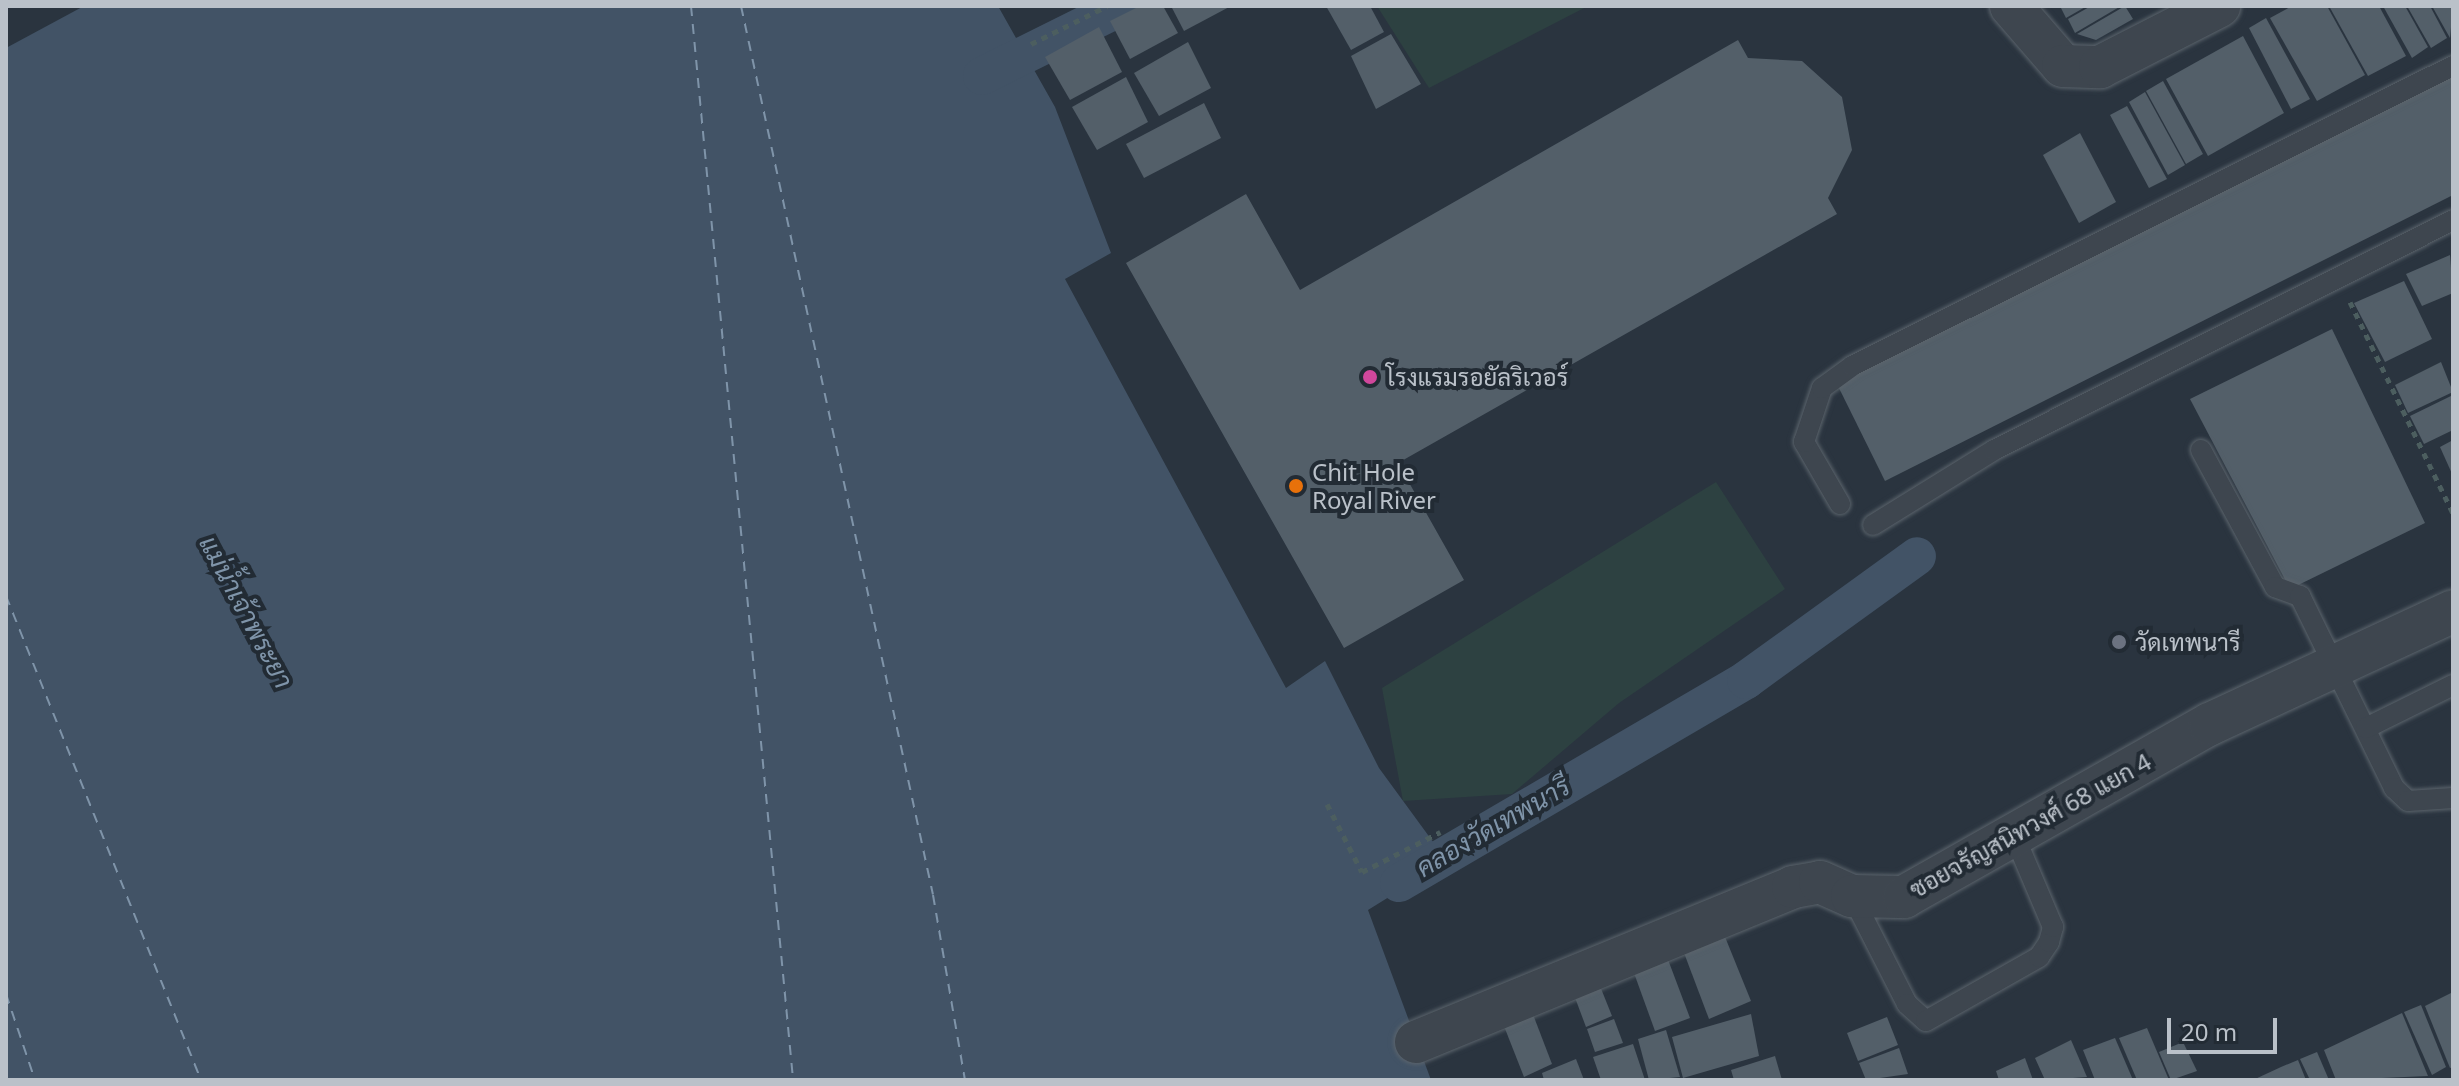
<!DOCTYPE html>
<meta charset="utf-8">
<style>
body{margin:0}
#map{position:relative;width:2459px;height:1086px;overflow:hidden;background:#2a343f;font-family:"Noto Sans",Sarabun,sans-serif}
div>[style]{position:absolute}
.green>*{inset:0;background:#2d4141}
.water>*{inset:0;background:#425366}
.pier>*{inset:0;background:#2a343f}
.canal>*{height:38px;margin:-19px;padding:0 19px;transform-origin:19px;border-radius:19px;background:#425366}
.ferry>*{height:2px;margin-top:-1px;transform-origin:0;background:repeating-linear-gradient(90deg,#7f94a9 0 10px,transparent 0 18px)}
.building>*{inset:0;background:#535f69}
.path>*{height:5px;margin-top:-2.5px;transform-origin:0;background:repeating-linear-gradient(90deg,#4c5e5f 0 6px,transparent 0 12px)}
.roads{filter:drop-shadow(0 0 2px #5b646c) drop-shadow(0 0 2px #5b646c)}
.lane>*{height:20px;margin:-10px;padding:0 10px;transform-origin:10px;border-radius:10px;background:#3e464f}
.street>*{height:42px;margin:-21px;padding:0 21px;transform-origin:21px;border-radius:21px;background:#3e464f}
.dots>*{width:22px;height:22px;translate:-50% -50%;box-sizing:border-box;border:4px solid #222b34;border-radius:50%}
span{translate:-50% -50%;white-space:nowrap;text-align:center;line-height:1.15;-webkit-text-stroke:8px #222b34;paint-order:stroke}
.poi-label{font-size:24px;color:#bac1c9}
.left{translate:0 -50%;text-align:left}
.street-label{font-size:24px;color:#bac1c9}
.water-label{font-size:26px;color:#7f94a9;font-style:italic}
.frame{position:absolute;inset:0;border:8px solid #bac1c9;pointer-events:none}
.scale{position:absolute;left:2167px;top:1018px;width:110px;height:36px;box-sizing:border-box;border:4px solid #bac1c9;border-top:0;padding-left:10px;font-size:24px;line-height:28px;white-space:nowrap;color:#bac1c9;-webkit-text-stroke:6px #222b34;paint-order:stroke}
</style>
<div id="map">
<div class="green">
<div style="clip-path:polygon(1377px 6px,1588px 6px,1429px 88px)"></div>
<div style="clip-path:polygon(1716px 482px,1785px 589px,1619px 703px,1512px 794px,1403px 801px,1382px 688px)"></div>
</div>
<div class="water">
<div style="clip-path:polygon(6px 6px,998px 6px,1055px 107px,1111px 253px,1065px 279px,1286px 688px,1325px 661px,1379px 768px,1447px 861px,1368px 910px,1431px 1080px,6px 1080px)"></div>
</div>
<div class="pier">
<div style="clip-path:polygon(6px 6px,84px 6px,6px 48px)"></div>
</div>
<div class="canal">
<div style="left:982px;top:76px;width:157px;rotate:-26.4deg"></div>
<div style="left:1399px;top:883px;width:402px;rotate:-30.3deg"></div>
<div style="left:1746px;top:680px;width:211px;rotate:-35.9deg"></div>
</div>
<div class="ferry">
<div style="left:691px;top:6px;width:1079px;rotate:84.57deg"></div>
<div style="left:741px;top:6px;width:909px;rotate:77.81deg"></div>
<div style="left:933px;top:895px;width:188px;rotate:80.2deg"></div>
<div style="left:6px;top:596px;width:522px;rotate:68.06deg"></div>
<div style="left:6px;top:994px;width:91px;rotate:71.4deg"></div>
</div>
<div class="building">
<div style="clip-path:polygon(1140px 6px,1163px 6px,1178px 33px,1130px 59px,1110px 21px)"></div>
<div style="clip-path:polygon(1171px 6px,1231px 6px,1184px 31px)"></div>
<div style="clip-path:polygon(1326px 6px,1370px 6px,1384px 32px,1351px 50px)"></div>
<div style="clip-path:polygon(2060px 6px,2087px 6px,2066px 18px)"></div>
<div style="clip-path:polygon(2091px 6px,2121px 6px,2075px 33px,2068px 19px)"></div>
<div style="clip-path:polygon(2125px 6px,2133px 19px,2096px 40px,2077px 34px)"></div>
<div style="clip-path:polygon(2292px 6px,2327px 6px,2365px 75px,2317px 101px,2270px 18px)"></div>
<div style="clip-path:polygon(2329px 6px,2379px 6px,2406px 56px,2368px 76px)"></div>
<div style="clip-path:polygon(2383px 6px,2405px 6px,2428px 47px,2412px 58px)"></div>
<div style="clip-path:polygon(2407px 6px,2430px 6px,2447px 38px,2431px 48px)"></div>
<div style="clip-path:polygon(2432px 6px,2453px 6px,2450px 38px)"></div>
<div style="clip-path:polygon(2266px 18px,2310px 99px,2291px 109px,2249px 28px)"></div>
<div style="clip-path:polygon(1099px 27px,1122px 72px,1070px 100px,1045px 57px)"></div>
<div style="clip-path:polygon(1391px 34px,1421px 84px,1376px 109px,1351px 56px)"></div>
<div style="clip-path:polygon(2243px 36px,2284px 113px,2208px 156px,2166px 79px)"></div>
<div style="clip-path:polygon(1738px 40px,1748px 58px,1802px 61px,1842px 97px,1852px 150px,1828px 198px,1837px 214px,1398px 463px,1464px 580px,1344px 648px,1126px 263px,1246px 194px,1300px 290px)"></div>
<div style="clip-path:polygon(1188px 42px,1211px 88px,1159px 116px,1134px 73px)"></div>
<div style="clip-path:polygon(2453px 69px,2453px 195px,1885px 481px,1835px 380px)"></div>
<div style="clip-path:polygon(1126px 77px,1148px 122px,1097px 150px,1072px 107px)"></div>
<div style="clip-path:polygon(2163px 81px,2203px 154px,2186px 164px,2146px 91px)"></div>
<div style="clip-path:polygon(2145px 92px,2185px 165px,2168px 175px,2129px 102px)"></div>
<div style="clip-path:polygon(1204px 103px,1221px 138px,1144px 178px,1126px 144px)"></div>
<div style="clip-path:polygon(2127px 106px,2167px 179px,2149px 188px,2110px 115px)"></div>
<div style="clip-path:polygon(2080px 133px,2116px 202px,2079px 223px,2043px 155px)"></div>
<div style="clip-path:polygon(2450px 255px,2453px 293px,2422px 306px,2406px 274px)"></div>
<div style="clip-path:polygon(2404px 281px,2432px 339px,2385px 362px,2354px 303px)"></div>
<div style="clip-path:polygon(2332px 329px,2425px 523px,2290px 589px,2190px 399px)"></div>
<div style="clip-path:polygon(2441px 362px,2453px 392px,2408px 413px,2395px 385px)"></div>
<div style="clip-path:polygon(2453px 395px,2453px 430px,2424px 444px,2410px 416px)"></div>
<div style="clip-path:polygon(2453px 440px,2453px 476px,2440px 447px)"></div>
<div style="clip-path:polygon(1721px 927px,1751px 1001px,1709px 1019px,1681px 945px)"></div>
<div style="clip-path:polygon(1664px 949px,1690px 1018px,1655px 1031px,1630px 962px)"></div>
<div style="clip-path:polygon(1596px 976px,1612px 1016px,1586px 1027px,1571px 987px)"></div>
<div style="clip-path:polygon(2453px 992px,2453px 1067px,2450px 1068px,2425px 1006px)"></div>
<div style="clip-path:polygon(1529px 1004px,1552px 1064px,1524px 1077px,1500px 1016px)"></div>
<div style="clip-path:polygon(2421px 1005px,2446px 1067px,2432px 1075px,2404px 1012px)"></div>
<div style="clip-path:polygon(2402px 1013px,2428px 1076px,2336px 1080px,2324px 1050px)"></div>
<div style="clip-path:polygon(1751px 1014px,1759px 1056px,1683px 1078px,1672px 1037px)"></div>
<div style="clip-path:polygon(1887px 1017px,1898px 1045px,1858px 1061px,1847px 1033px)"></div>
<div style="clip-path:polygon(1614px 1019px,1623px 1043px,1595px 1052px,1587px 1029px)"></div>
<div style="clip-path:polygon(2147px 1028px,2169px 1080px,2137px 1080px,2119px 1038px)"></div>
<div style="clip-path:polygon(1666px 1030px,1680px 1077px,1649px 1080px,1638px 1039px)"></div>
<div style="clip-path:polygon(2115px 1038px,2133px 1080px,2095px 1080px,2083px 1050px)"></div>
<div style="clip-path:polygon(2071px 1040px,2087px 1077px,2045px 1080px,2035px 1058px)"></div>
<div style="clip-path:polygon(2183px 1042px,2197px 1071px,2171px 1080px,2159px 1052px)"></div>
<div style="clip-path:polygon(1633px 1044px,1645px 1080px,1601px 1080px,1593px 1057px)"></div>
<div style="clip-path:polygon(1899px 1048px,1908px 1074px,1866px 1080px,1859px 1063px)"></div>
<div style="clip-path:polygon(2317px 1052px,2329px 1080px,2310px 1080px,2300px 1059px)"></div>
<div style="clip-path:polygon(1775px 1056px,1782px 1080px,1734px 1080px,1731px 1070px)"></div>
<div style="clip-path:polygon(2025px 1058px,2033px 1080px,1999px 1080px,1996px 1071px)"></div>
<div style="clip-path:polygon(1576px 1059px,1584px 1080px,1544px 1080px,1542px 1073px)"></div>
<div style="clip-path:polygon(2298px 1060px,2306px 1080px,2253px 1080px,2281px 1067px)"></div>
</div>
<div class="path">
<div style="left:1031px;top:44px;width:85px;rotate:-26.6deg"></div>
<div style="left:2350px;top:302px;width:235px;rotate:64deg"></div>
<div style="left:1327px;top:804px;width:76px;rotate:62.8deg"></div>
<div style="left:1362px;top:872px;width:88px;rotate:-27.1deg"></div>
</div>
<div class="roads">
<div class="lane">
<div style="left:2201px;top:450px;width:156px;rotate:61.6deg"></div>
<div style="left:2275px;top:587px;width:27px;rotate:20deg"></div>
<div style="left:2300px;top:596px;width:214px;rotate:63.9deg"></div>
<div style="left:2394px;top:788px;width:19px;rotate:43deg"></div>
<div style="left:2408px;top:801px;width:45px;rotate:-3.8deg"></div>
<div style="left:1840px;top:504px;width:72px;rotate:-120.1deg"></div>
<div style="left:1804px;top:442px;width:57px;rotate:-71.6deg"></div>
<div style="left:1822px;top:388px;width:37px;rotate:-36deg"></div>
<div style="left:1852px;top:366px;width:672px;rotate:-26.53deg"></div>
<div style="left:1873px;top:525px;width:142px;rotate:-31.8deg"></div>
<div style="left:1994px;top:450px;width:513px;rotate:-26.61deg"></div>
<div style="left:2366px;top:728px;width:97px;rotate:-26.3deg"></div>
<div style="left:1852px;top:896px;width:121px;rotate:63deg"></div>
<div style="left:1907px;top:1004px;width:25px;rotate:42deg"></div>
<div style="left:1926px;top:1021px;width:130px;rotate:-29.5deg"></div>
<div style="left:2039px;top:957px;width:18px;rotate:-56deg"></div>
<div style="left:2049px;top:942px;width:16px;rotate:-75deg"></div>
<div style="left:2053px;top:927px;width:100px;rotate:-113deg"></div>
</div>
<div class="street">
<div style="left:2011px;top:6px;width:79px;rotate:49.1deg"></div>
<div style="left:2063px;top:66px;width:37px;rotate:2deg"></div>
<div style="left:2100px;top:67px;width:134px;rotate:-27.1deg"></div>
<div style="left:1416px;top:1042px;width:408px;rotate:-22.3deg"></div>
<div style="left:1793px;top:887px;width:27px;rotate:-10deg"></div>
<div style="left:1820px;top:882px;width:35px;rotate:24deg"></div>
<div style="left:1852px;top:896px;width:52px;rotate:1.1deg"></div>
<div style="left:1904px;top:897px;width:352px;rotate:-29.5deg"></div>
<div style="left:2210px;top:724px;width:268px;rotate:-24.9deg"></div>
</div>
</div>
<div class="dots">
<div style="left:1370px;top:377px;background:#d1479c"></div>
<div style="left:1296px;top:486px;background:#e8710a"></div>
<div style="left:2119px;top:642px;background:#6b7280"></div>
</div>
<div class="poi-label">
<span class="left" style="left:1386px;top:377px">โรงแรมรอยัลริเวอร์</span>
<span class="left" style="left:1312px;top:486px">Chit Hole<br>Royal River</span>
<span class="left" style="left:2135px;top:642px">วัดเทพนารี</span>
</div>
<div class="street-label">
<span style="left:2030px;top:825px;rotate:-29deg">ซอยจรัญสนิทวงศ์ 68 แยก 4</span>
</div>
<div class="water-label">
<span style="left:246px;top:612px;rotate:62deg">แม่น้ำเจ้าพระยา</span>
<span style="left:1493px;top:827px;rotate:-30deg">คลองวัดเทพนารี</span>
</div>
<div class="frame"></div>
<div class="scale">20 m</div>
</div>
